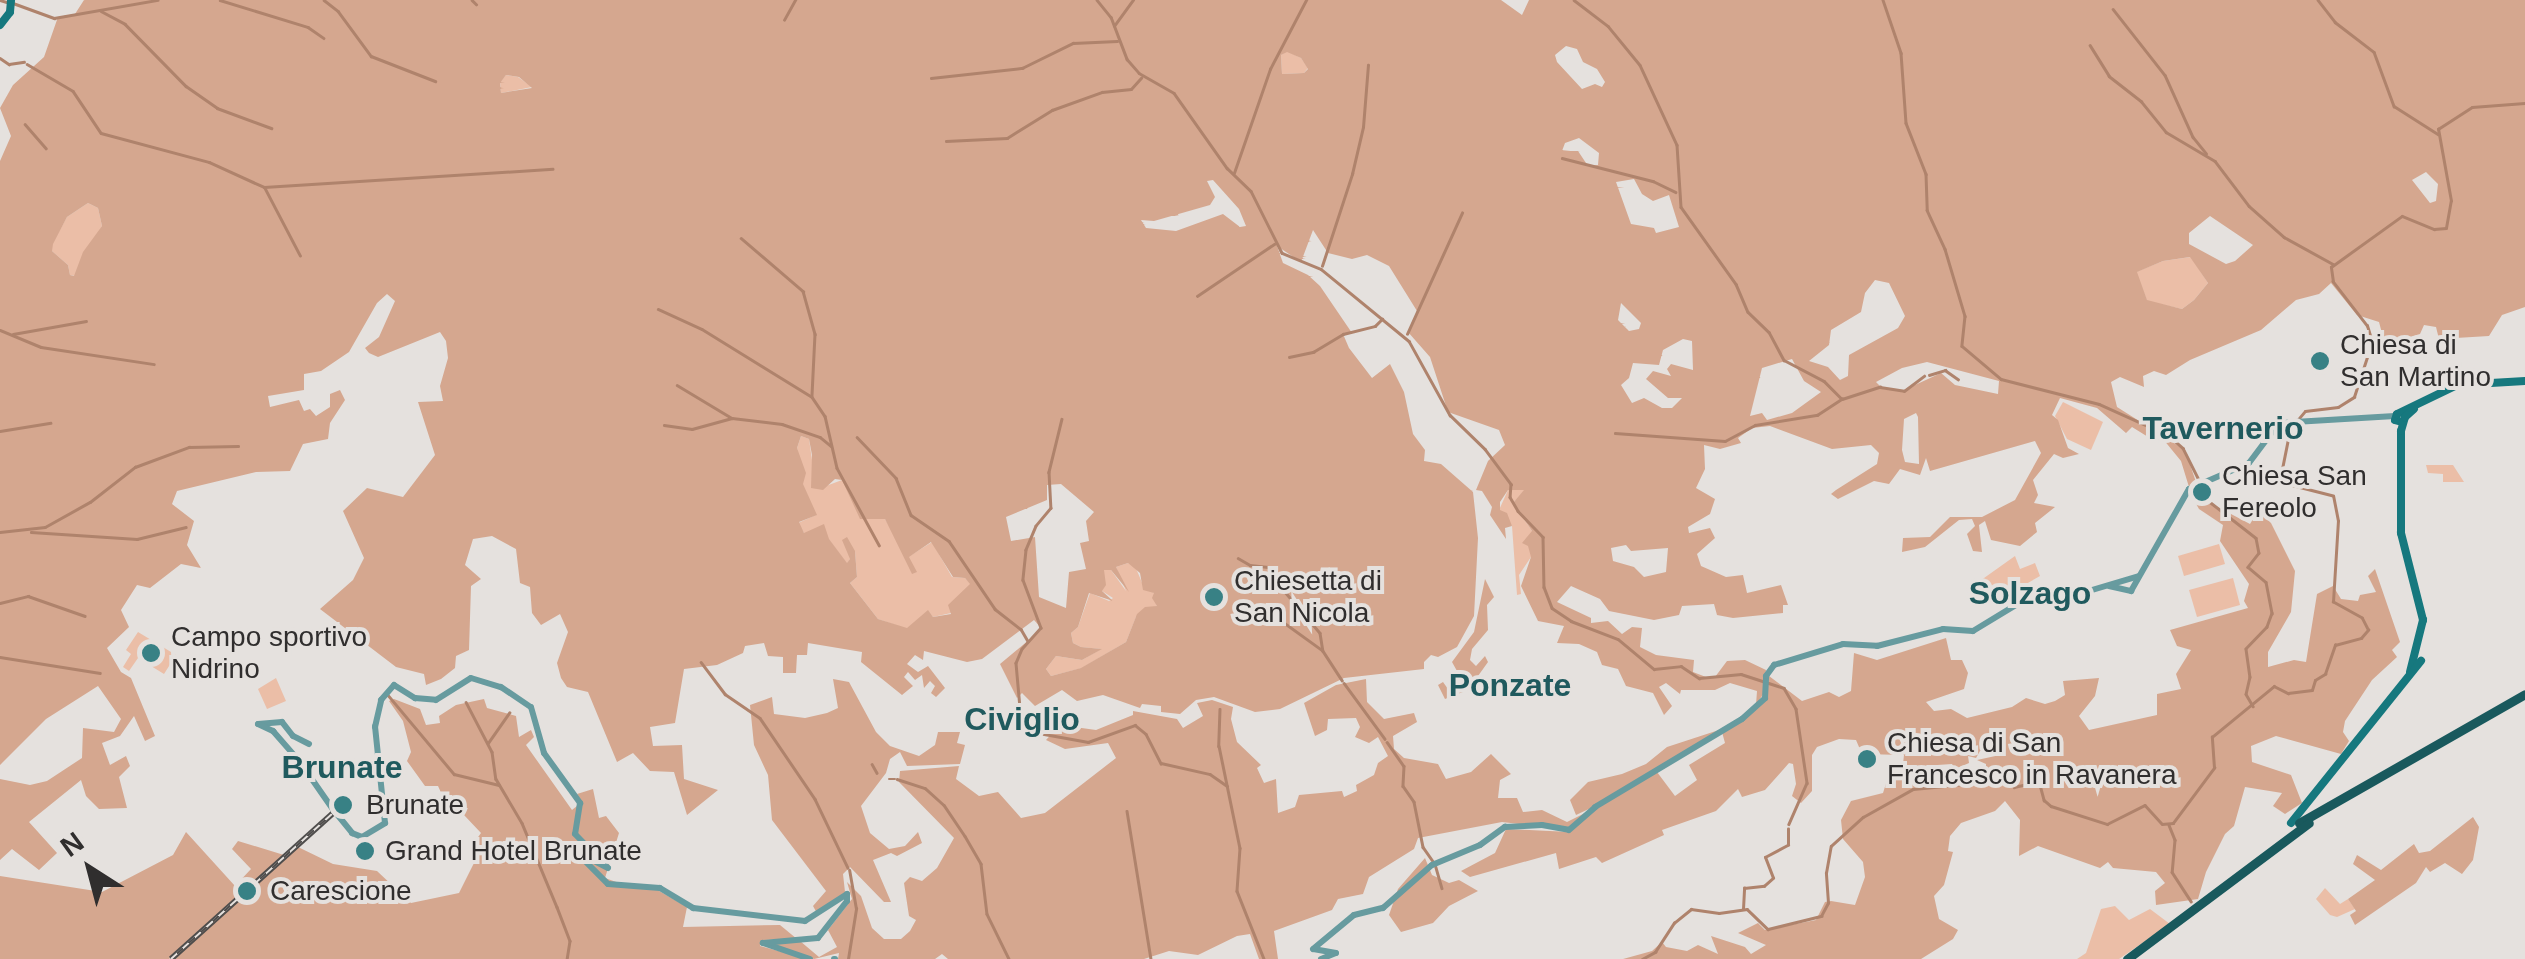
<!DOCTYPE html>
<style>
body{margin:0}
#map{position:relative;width:2525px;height:959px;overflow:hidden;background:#e5e1de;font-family:Arial,sans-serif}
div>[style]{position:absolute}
.green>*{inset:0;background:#ebbea7}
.forest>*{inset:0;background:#d5a78f}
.stream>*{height:2.5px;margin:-1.25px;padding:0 1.25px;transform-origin:1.25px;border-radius:1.25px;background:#af836c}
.tertiary>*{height:6px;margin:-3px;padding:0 3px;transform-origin:3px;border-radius:3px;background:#679b9f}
.secondary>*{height:8px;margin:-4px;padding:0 4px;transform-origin:4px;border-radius:4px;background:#16787e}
.primary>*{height:9px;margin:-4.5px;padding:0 4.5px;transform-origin:4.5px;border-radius:4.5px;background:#19595d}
.rail>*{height:6px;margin-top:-3px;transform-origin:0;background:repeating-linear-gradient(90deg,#e5e1de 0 8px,#4f4d4c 0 16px);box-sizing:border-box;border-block:2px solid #4f4d4c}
.tertiary-bridge>*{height:6px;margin:-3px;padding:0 3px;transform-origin:3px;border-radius:3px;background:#679b9f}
.dots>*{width:28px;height:28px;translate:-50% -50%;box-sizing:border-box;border:5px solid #e5e1de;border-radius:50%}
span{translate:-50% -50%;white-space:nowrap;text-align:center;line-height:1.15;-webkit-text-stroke:8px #e5e1de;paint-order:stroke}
.poi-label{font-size:28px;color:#302e2e}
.left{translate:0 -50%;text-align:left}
.quarter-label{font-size:32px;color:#205a5e;font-weight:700}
.north{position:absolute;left:40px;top:819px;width:100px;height:100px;-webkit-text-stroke:8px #e5e1de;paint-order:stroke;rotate:324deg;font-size:28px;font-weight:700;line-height:40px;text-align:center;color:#302e2e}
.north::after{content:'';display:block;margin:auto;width:35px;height:45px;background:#302e2e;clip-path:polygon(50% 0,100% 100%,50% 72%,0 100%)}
</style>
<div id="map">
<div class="green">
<div style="clip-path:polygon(1287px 51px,1301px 58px,1308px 68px,1304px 73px,1282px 74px,1281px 55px)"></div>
<div style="clip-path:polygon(506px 75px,518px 77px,532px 87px,501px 93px,500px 82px)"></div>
<div style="clip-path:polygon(88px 203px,98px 208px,102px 226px,75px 276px,70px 275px,68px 265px,52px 251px,52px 244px,67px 217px)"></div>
<div style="clip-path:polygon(2191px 257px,2208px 283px,2194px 300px,2182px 309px,2147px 301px,2136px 272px,2163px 261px)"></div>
<div style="clip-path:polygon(2063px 402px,2103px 422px,2091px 450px,2067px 439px,2055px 416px)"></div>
<div style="clip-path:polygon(801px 436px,809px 439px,814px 474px,826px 486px,842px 480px,869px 519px,885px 519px,908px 557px,932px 542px,952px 577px,965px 578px,971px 584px,951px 613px,933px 617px,928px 611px,907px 629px,878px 619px,850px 583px,857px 577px,855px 551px,847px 564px,829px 540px,804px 533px,798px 523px,816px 515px,802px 483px,797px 448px)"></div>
<div style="clip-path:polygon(2426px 465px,2453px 465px,2464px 482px,2443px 482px,2443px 474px,2428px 473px)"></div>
<div style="clip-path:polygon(1518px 487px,1525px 490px,1513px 503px,1532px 531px,1531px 557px,1519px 575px,1521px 594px,1517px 595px,1512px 526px,1499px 510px,1508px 490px)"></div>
<div style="clip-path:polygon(2219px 544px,2225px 564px,2184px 576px,2178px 556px)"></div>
<div style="clip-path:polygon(2015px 556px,2020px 569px,2035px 563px,2040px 576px,1998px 600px,1997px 590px,1987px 583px,1977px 583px)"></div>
<div style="clip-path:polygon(1128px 563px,1135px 566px,1143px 585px,1154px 593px,1157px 606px,1136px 617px,1126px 642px,1082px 668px,1051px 676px,1046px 669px,1056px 656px,1082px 660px,1101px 649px,1081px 647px,1073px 643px,1071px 633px,1078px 627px,1090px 593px,1109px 601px,1113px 598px,1102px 591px,1104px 569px,1111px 570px,1126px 591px,1116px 567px)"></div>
<div style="clip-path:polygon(2233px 578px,2240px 605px,2197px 617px,2189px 590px)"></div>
<div style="clip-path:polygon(138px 632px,176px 655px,164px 674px,138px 658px,129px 671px,123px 667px,131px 654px,126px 650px)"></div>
<div style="clip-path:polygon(276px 678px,286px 701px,267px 709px,258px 689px)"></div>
<div style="clip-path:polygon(2325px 888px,2340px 904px,2348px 899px,2355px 909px,2337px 917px,2330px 915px,2316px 899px)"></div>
<div style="clip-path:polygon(2115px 906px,2129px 920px,2150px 909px,2170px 924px,2119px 959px,2077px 959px,2086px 953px,2101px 909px)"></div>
</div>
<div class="forest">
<div style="clip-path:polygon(evenodd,84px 0,1501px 0,1522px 15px,1529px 0,2525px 0,2525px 307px,2502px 315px,2489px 336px,2439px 339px,2436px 327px,2424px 325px,2420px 334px,2392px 342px,2383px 337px,2379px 322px,2357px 315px,2331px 283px,2319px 294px,2296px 300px,2261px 330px,2190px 360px,2166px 375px,2154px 371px,2143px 376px,2144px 387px,2120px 377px,2111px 382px,2117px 407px,2185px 450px,2196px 482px,2189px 487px,2181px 461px,2163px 439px,2153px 440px,2132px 427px,2126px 433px,2097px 408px,2060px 398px,2052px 415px,2058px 420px,2068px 448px,2079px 454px,2063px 458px,2054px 454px,2033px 480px,2038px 495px,2034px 503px,2055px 507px,2035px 523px,2037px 532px,2020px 546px,1991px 540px,1985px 521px,1979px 525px,1982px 552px,1973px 551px,1967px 534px,1975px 526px,1972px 519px,1959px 520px,1925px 547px,1902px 552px,1903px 538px,1930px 537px,1950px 517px,1982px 517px,2015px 500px,2041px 453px,2035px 441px,1930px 471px,1926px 458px,1920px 475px,1900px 469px,1889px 484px,1874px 481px,1838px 499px,1831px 494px,1836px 490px,1877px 464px,1879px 453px,1871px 445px,1832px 449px,1770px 426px,1752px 428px,1738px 438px,1741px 443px,1720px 449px,1704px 445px,1705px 469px,1696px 488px,1715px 499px,1710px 514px,1688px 527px,1689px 533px,1710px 528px,1715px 538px,1697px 554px,1701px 566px,1726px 577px,1743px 575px,1747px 593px,1781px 585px,1788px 605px,1783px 605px,1783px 613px,1733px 618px,1717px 615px,1714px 604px,1682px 606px,1679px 615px,1654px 620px,1609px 611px,1600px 599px,1571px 586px,1557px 602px,1591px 618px,1591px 623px,1608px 621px,1622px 634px,1632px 627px,1642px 628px,1640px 647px,1656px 655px,1694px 660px,1693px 672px,1706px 677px,1715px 677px,1727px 661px,1745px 660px,1766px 670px,1764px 693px,1756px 705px,1757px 691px,1730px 683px,1715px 690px,1681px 690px,1680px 694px,1666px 683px,1659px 687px,1672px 706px,1664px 715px,1653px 693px,1626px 686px,1618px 669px,1602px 665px,1597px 652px,1579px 644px,1557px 643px,1564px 626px,1538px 621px,1521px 586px,1531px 557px,1528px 546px,1522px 543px,1532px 531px,1513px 503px,1524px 490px,1508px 490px,1500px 502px,1500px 510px,1507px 513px,1512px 526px,1505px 528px,1506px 539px,1490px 515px,1492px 507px,1482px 491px,1476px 490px,1488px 461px,1505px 445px,1499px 430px,1448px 412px,1430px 357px,1408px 332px,1417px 311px,1389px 266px,1367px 255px,1352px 259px,1328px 253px,1313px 230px,1301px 262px,1277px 246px,1283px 263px,1308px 275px,1320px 286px,1352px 333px,1343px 334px,1349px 348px,1372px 378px,1390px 364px,1404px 392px,1413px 434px,1425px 450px,1424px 461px,1441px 464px,1473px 492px,1478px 538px,1474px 616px,1457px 647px,1438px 657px,1431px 655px,1424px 662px,1424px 669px,1344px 678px,1280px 709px,1255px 712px,1214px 697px,1196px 700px,1180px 714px,1161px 712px,1161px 706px,1142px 704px,1140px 708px,1103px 695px,1077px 701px,1062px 690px,1035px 706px,1022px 693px,1017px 698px,1000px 664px,1042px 629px,1034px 620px,982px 659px,967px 662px,924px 651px,923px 660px,915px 655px,907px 664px,918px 672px,928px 666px,945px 688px,936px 697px,931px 693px,935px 686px,930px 681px,924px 688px,922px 675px,915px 680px,908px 672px,904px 677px,913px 686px,902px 695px,861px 662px,862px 652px,808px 643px,807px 655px,797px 655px,796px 673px,783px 673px,783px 657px,768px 656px,764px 643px,745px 646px,743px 653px,717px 665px,684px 669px,675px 723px,650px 727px,653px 746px,682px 745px,684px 779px,718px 790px,687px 815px,674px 772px,650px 771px,633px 753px,617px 762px,588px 692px,567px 687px,561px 678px,557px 663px,568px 632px,560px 614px,541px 625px,532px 613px,530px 587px,520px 583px,516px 549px,492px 536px,473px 539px,465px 565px,481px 579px,471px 586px,469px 650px,456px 656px,455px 668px,441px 679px,426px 685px,424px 674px,396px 667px,320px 609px,353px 580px,364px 558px,343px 511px,367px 488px,403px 497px,435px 455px,418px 402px,443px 401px,440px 386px,448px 358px,446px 341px,440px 332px,378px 357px,369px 353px,365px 348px,379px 337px,395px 301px,387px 294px,377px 303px,349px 352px,321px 371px,304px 374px,304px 390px,268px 396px,270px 407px,299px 400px,304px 411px,310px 409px,316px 416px,330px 407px,330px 394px,340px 390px,345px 400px,330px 423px,328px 439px,303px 444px,290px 471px,256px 472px,177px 491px,172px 504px,194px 521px,187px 545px,201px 568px,181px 564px,150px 588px,137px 585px,121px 610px,129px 627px,107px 648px,121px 672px,131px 678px,155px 736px,145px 741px,134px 716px,120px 736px,102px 743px,110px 765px,126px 756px,130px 766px,119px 777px,127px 808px,99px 809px,86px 796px,81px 780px,29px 822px,57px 853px,39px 870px,12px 849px,0 860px,0 779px,30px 785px,47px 781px,82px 758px,83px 728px,114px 732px,121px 719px,98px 686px,46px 719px,0 765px,0 161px,11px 136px,0 108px,13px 85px,44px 57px,58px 17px,75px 14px,84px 0,1566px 46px,1577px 49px,1583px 62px,1597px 69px,1605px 82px,1602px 87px,1595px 84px,1582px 89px,1557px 62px,1555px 55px,1566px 46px,84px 0,1287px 52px,1301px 58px,1308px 69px,1304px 73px,1282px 74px,1281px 55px,1287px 52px,84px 0,506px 75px,519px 77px,532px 88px,501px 93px,500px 83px,506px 75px,84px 0,1579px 138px,1599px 153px,1598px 165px,1588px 166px,1578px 151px,1562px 151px,1565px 143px,1579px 138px,84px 0,2426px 172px,2438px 184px,2436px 201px,2430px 203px,2412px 180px,2426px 172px,84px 0,1634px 179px,1642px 194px,1653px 201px,1669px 195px,1679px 227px,1656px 233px,1654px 228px,1631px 224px,1616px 182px,1634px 179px,84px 0,1213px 180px,1239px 209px,1246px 226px,1240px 227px,1223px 214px,1176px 231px,1146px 228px,1141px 220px,1154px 221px,1210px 205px,1215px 197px,1207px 181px,1213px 180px,84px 0,88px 203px,98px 208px,102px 226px,83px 252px,74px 276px,70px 275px,68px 265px,52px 251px,53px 244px,67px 217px,88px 203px,84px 0,2210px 216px,2253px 245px,2235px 261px,2226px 264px,2189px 244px,2189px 233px,2210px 216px,84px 0,2190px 257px,2208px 283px,2194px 300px,2182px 309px,2147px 300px,2137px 272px,2163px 261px,2190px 257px,84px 0,1875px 280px,1889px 283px,1905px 316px,1898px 328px,1849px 355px,1848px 376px,1840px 380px,1828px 367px,1809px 361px,1829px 345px,1831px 330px,1861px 312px,1865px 293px,1875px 280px,84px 0,1621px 303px,1641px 323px,1639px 329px,1629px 331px,1618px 320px,1621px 303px,84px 0,1683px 339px,1692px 341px,1693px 370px,1671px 364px,1667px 369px,1671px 376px,1653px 371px,1646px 379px,1668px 398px,1682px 398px,1672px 408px,1662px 408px,1644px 398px,1632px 403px,1621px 385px,1629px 378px,1633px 363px,1659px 365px,1663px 350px,1683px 339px,84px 0,1792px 359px,1804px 381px,1821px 392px,1792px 413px,1767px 420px,1762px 413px,1750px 416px,1762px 368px,1792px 359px,84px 0,1927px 362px,1999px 381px,1998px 394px,1955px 385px,1941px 373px,1902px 391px,1883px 389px,1876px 382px,1902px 368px,1927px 362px,84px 0,1916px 413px,1918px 417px,1919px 464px,1905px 462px,1902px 450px,1904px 419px,1916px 413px,84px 0,801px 436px,809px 439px,812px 455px,811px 488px,823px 490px,835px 479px,842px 480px,860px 519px,885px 519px,912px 574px,917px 572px,909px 557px,931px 542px,953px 577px,965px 578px,970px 584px,948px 605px,951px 614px,933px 617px,928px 610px,907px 628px,878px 619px,850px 583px,857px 577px,855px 551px,847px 537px,842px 540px,850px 559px,847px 563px,829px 539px,824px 524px,804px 533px,799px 522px,817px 515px,803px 484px,806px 473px,797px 448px,801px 436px,84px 0,1061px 484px,1094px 512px,1086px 521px,1089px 541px,1080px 543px,1086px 569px,1069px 572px,1066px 608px,1039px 597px,1035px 537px,1011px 541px,1006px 517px,1047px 500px,1047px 485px,1061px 484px,84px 0,1626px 545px,1631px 551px,1668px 548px,1666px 572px,1644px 577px,1634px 567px,1613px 561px,1611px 548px,1626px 545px,84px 0,1128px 563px,1140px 573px,1143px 590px,1154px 593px,1152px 598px,1157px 606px,1145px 607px,1137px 614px,1126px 642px,1081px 668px,1051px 676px,1046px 669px,1056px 656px,1082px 660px,1102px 649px,1081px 647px,1073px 643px,1071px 633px,1078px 627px,1089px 593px,1113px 601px,1102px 591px,1106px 585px,1104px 570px,1111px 570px,1129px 592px,1116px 567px,1128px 563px)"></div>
<div style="clip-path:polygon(2198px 485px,2212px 504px,2250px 524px,2258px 511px,2271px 523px,2295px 571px,2291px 612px,2268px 652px,2268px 667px,2294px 660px,2306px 662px,2317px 594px,2333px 586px,2341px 599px,2358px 601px,2360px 595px,2376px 592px,2368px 576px,2375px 569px,2400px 642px,2392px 650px,2397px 657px,2372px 680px,2345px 721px,2343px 732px,2349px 741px,2341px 754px,2276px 736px,2251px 746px,2252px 762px,2291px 775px,2302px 803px,2285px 814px,2273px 806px,2282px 793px,2245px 787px,2234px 826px,2225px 834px,2206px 872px,2198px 899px,2156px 905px,2155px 891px,2165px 883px,2156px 872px,2113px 868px,2108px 862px,2100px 868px,2038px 846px,2019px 856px,2020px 820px,2005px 801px,1995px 811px,1961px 823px,1950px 836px,1948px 851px,1953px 852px,1944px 885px,1934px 896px,1939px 919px,1958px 930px,1953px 939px,1921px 959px,1623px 959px,1652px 951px,1662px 942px,1666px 947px,1687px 951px,1698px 945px,1718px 954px,1711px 936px,1745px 947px,1751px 954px,1766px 945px,1738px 933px,1758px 923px,1765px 930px,1816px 920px,1825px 902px,1831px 901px,1855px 905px,1865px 877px,1863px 862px,1843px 839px,1841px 820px,1851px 801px,1883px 793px,1889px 774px,1907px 778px,1915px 771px,1950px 779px,1962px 777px,1986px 769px,1986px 764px,1977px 760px,2000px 755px,1996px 750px,1980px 751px,1976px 758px,1968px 756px,1969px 763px,1955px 769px,1952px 764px,1908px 767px,1903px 764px,1904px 755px,1862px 754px,1856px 740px,1839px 739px,1817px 747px,1812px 755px,1812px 791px,1801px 803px,1792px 796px,1796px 784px,1793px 764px,1789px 763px,1765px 790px,1742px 797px,1738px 789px,1716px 811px,1662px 830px,1664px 835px,1602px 863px,1596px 857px,1559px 869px,1556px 853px,1470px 877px,1461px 871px,1495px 853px,1506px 829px,1570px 832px,1597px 807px,1657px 772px,1675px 796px,1697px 780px,1689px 765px,1725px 743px,1722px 732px,1766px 699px,1769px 676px,1802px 701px,1829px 692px,1839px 697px,1851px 691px,1854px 653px,1877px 660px,1946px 638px,1951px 660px,1962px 660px,1968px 673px,1964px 689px,1926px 702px,1934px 711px,1951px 709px,1967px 718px,2012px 707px,2026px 698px,2045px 704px,2055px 701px,2065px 695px,2063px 681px,2099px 678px,2095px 696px,2079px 716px,2089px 730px,2157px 715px,2157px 694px,2181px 689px,2176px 674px,2191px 650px,2177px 646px,2170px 630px,2248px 608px,2244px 601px,2249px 584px,2220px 541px,2223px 525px,2199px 509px,2191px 495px)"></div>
<div style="clip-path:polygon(1485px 579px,1494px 597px,1487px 605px,1488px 630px,1472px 649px,1470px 660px,1476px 666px,1485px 656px,1488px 662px,1468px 690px,1445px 699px,1438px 685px,1443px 682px,1448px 689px,1462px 680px,1452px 662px,1474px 632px)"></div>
<div style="clip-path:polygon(833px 679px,849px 682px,876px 732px,890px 746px,919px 756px,935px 745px,938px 732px,960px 732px,957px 743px,965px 745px,960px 764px,907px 766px,900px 752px,890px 759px,886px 773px,861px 806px,870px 833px,889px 849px,905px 846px,918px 832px,922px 843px,897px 856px,891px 853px,873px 860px,891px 902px,884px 902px,850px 867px,843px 874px,845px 892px,818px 915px,813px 906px,826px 891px,772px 820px,768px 775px,754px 745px,750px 705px,772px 697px,774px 714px,805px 718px,827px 713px,838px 708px)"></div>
<div style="clip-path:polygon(1366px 679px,1367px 702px,1384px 719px,1414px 713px,1417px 722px,1393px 736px,1394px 749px,1404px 758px,1438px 764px,1446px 779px,1471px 772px,1491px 754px,1511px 774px,1500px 780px,1498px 798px,1517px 798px,1523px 812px,1542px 810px,1567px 822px,1589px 811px,1566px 829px,1502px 822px,1418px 838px,1414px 849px,1369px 877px,1363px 894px,1338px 899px,1332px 910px,1274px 931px,1278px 959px,1259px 959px,1250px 934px,1237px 936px,1198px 955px,1169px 951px,1144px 959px,948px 959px,942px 954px,935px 959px,838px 959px,839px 953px,814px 959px,765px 944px,800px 941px,819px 957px,837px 947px,828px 930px,852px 899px,847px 882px,861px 896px,872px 928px,884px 939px,901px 939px,910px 931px,916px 920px,909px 916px,904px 883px,910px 877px,922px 881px,937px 868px,954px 838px,899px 782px,900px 771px,959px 766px,956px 779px,979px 796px,998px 792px,1021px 818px,1045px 813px,1116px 758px,1108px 743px,1065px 749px,1046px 740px,1060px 725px,1096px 730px,1133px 715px,1133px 711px,1177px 719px,1183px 728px,1203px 716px,1197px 703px,1212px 700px,1233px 707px,1231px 719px,1237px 742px,1261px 765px,1257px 768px,1264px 783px,1276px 779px,1278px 813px,1295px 807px,1299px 795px,1342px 791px,1344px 797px,1357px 791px,1356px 785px,1374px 775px,1378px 763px,1388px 756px,1378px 737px,1369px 743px,1355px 737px,1360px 727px,1356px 718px,1328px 719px,1327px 730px,1315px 736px,1304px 703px,1336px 685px)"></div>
<div style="clip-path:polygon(394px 699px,420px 709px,426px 725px,440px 723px,439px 716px,456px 705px,484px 699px,487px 708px,516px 716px,519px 737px,531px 730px,534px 737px,526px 745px,572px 810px,582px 802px,577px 794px,593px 789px,599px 818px,606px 816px,619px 833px,605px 878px,633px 888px,654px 888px,687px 907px,683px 927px,780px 925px,797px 939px,762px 940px,760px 946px,808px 959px,172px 959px,298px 847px,333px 864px,377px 871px,411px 903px,459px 893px,479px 853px,476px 840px,481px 833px,464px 815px,438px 813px,433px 804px,444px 799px,438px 786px,425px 786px,407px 761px,411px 752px,403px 721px,389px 701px)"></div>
<div style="clip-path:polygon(1719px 730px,1593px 807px,1576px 815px,1570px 800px,1588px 782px,1622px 774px,1646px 764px,1667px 747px)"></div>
<div style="clip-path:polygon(2473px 817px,2479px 827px,2473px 860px,2462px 874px,2445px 863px,2430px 872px,2426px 867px,2416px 883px,2355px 925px,2350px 915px,2356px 911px,2348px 899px,2375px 880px,2353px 864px,2357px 855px,2381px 870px,2414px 844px,2419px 853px,2430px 851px)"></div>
<div style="clip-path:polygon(186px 832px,235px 886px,251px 869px,232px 849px,238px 841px,284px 855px,169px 959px,0 959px,0 876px,102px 892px,173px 855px)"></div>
<div style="clip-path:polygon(1425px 858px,1432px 875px,1449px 883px,1459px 880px,1478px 891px,1449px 906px,1433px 923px,1401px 932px,1389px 915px,1398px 889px)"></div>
</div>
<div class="stream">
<div style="left:0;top:0;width:10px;rotate:17deg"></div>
<div style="left:220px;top:0;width:92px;rotate:17.1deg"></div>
<div style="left:308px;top:27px;width:19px;rotate:35deg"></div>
<div style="left:324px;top:0;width:18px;rotate:38deg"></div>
<div style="left:338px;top:11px;width:56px;rotate:53.7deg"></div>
<div style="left:371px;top:56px;width:69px;rotate:21.3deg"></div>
<div style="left:472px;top:0;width:6px;rotate:45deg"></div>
<div style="left:1097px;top:0;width:22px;rotate:51deg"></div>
<div style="left:1111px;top:17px;width:45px;rotate:69.1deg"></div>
<div style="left:1127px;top:59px;width:18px;rotate:49deg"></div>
<div style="left:1139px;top:73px;width:40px;rotate:29.7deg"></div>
<div style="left:1174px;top:93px;width:92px;rotate:54.8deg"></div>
<div style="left:1227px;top:168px;width:33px;rotate:44deg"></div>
<div style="left:1251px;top:191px;width:69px;rotate:63.4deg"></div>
<div style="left:1282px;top:253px;width:42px;rotate:22.3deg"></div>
<div style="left:1321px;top:269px;width:114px;rotate:39.3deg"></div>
<div style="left:1409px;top:341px;width:85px;rotate:61deg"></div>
<div style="left:1450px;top:415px;width:49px;rotate:44.2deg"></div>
<div style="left:1485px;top:449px;width:44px;rotate:53.4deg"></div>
<div style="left:1511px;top:484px;width:13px;rotate:94deg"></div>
<div style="left:1510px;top:497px;width:16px;rotate:60deg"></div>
<div style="left:1518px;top:511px;width:36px;rotate:46deg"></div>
<div style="left:1543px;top:537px;width:50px;rotate:88.9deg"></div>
<div style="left:1544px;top:587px;width:22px;rotate:69deg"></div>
<div style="left:1552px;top:608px;width:23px;rotate:34deg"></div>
<div style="left:1571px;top:621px;width:50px;rotate:21deg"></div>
<div style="left:1618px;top:639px;width:47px;rotate:39.8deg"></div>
<div style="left:1654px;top:669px;width:27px;rotate:-6deg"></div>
<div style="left:1681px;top:666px;width:22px;rotate:34deg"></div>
<div style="left:1699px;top:678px;width:42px;rotate:-5.4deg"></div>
<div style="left:1741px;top:674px;width:45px;rotate:18deg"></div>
<div style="left:1784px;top:688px;width:24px;rotate:60deg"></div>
<div style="left:1796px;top:709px;width:75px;rotate:81.5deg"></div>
<div style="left:1807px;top:783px;width:45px;rotate:113.7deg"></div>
<div style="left:1574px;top:0;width:43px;rotate:37.4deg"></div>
<div style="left:1608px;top:26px;width:50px;rotate:50.6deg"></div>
<div style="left:1640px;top:65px;width:88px;rotate:65.2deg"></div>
<div style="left:1677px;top:145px;width:62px;rotate:86.3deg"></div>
<div style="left:1681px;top:207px;width:95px;rotate:54.5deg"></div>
<div style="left:1736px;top:284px;width:30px;rotate:67deg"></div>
<div style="left:1748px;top:312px;width:29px;rotate:44deg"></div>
<div style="left:1769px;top:332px;width:32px;rotate:62deg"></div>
<div style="left:1784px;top:360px;width:45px;rotate:27.7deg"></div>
<div style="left:1824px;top:381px;width:25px;rotate:45deg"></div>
<div style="left:1842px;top:399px;width:40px;rotate:-18deg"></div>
<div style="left:1880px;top:387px;width:24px;rotate:9deg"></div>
<div style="left:1904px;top:391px;width:25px;rotate:-37deg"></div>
<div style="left:1883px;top:0;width:56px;rotate:71.2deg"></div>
<div style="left:1901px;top:53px;width:70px;rotate:85.9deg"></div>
<div style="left:1906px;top:123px;width:55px;rotate:68.6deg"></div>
<div style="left:1926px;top:174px;width:36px;rotate:88deg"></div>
<div style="left:1927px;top:210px;width:43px;rotate:65.2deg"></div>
<div style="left:1945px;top:249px;width:70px;rotate:73.4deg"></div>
<div style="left:1965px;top:316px;width:30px;rotate:96deg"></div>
<div style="left:1962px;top:346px;width:51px;rotate:40.2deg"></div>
<div style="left:2001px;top:379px;width:101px;rotate:14.3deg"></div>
<div style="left:2099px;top:404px;width:76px;rotate:24.2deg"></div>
<div style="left:2168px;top:435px;width:20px;rotate:41deg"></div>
<div style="left:2183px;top:448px;width:60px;rotate:63.4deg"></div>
<div style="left:2210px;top:502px;width:58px;rotate:38deg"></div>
<div style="left:2256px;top:538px;width:15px;rotate:79deg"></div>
<div style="left:2259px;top:553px;width:18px;rotate:128deg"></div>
<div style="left:2248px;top:567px;width:23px;rotate:40deg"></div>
<div style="left:2266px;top:582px;width:32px;rotate:79deg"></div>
<div style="left:2272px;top:613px;width:15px;rotate:110deg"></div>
<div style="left:2267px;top:627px;width:30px;rotate:134deg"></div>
<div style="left:2246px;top:649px;width:28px;rotate:82deg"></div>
<div style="left:2250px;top:677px;width:17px;rotate:103deg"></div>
<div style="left:2246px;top:694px;width:14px;rotate:60deg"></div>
<div style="left:2318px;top:0;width:28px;rotate:52deg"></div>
<div style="left:2335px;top:22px;width:49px;rotate:37.6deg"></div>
<div style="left:2374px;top:52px;width:58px;rotate:69.7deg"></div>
<div style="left:2394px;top:106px;width:52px;rotate:32.5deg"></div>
<div style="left:13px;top:3px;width:44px;rotate:20.1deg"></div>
<div style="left:54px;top:18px;width:105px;rotate:-9.9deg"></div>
<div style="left:2113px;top:9px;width:84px;rotate:51.8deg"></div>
<div style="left:2165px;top:75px;width:68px;rotate:65.7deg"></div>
<div style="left:2193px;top:137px;width:21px;rotate:51deg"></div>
<div style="left:101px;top:11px;width:27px;rotate:28deg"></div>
<div style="left:125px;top:24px;width:87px;rotate:45.5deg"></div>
<div style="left:186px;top:86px;width:38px;rotate:35deg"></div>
<div style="left:217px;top:108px;width:58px;rotate:20.3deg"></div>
<div style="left:784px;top:20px;width:23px;rotate:-61deg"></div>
<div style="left:1114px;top:26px;width:32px;rotate:-54deg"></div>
<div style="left:2090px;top:45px;width:36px;rotate:58deg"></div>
<div style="left:2109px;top:76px;width:41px;rotate:38deg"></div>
<div style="left:2141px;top:101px;width:40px;rotate:51deg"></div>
<div style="left:2166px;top:132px;width:57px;rotate:30.6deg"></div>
<div style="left:2215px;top:161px;width:56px;rotate:52.9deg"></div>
<div style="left:2249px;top:206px;width:47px;rotate:41.5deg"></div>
<div style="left:2284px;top:237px;width:56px;rotate:28.9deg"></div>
<div style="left:0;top:58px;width:11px;rotate:34deg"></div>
<div style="left:9px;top:64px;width:15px;rotate:-8deg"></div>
<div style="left:27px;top:64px;width:53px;rotate:30.4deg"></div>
<div style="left:73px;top:91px;width:50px;rotate:56.3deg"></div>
<div style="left:101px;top:133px;width:112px;rotate:15deg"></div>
<div style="left:209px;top:162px;width:60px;rotate:24.4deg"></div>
<div style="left:264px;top:187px;width:289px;rotate:-3.6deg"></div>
<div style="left:931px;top:78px;width:92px;rotate:-6.3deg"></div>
<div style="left:1022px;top:68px;width:57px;rotate:-26.1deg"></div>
<div style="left:1073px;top:43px;width:44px;rotate:-2.6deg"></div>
<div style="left:25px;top:124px;width:32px;rotate:49deg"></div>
<div style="left:946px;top:141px;width:61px;rotate:-2.8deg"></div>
<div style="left:1007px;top:138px;width:53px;rotate:-31.9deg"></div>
<div style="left:1052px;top:110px;width:53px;rotate:-19.8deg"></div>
<div style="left:1102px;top:92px;width:29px;rotate:-6deg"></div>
<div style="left:1131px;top:89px;width:15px;rotate:-48deg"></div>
<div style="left:1562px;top:158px;width:94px;rotate:14.2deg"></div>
<div style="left:1653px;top:181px;width:25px;rotate:26deg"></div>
<div style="left:1234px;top:173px;width:110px;rotate:-70.9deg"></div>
<div style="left:1270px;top:69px;width:78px;rotate:-62.4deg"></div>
<div style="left:265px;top:188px;width:76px;rotate:62.4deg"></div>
<div style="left:741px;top:238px;width:82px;rotate:40.5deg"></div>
<div style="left:803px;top:291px;width:45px;rotate:74.4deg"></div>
<div style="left:815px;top:334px;width:61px;rotate:92.8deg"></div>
<div style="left:1322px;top:266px;width:97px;rotate:-71.9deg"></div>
<div style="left:1352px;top:174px;width:48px;rotate:-76.8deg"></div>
<div style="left:1363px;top:127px;width:62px;rotate:-85.4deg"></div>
<div style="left:1197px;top:296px;width:93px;rotate:-34deg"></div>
<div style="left:658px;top:309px;width:48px;rotate:24.4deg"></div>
<div style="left:702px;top:329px;width:129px;rotate:31.7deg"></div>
<div style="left:812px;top:397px;width:23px;rotate:56deg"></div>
<div style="left:825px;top:416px;width:53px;rotate:77deg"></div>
<div style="left:837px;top:468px;width:88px;rotate:61.4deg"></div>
<div style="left:0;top:330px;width:44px;rotate:22.5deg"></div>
<div style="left:41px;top:347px;width:114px;rotate:8.6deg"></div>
<div style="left:13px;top:334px;width:74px;rotate:-10.1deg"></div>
<div style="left:1407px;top:334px;width:133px;rotate:-65.6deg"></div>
<div style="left:1289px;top:357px;width:25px;rotate:-12deg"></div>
<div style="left:1313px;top:352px;width:35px;rotate:-31deg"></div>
<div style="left:1343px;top:334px;width:33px;rotate:-14deg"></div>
<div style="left:1375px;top:326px;width:10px;rotate:-45deg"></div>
<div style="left:1929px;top:375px;width:17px;rotate:-17deg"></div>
<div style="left:1945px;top:370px;width:16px;rotate:35deg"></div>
<div style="left:677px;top:385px;width:64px;rotate:31deg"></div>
<div style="left:1062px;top:419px;width:55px;rotate:103.8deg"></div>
<div style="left:1049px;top:472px;width:36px;rotate:87deg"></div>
<div style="left:1051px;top:508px;width:23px;rotate:130deg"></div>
<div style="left:1036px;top:526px;width:26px;rotate:113deg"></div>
<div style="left:1026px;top:550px;width:30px;rotate:96deg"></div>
<div style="left:1023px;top:580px;width:51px;rotate:69.4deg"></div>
<div style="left:1041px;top:628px;width:28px;rotate:132deg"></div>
<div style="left:1022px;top:649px;width:15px;rotate:113deg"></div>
<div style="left:1016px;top:663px;width:67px;rotate:84.9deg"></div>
<div style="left:1022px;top:730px;width:67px;rotate:10.3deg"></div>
<div style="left:1088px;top:742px;width:50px;rotate:-19.9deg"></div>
<div style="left:1135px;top:725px;width:14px;rotate:39deg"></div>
<div style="left:1146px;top:734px;width:33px;rotate:63deg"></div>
<div style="left:1161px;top:763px;width:50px;rotate:12.7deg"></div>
<div style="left:1210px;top:774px;width:21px;rotate:35deg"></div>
<div style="left:664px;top:425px;width:28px;rotate:8deg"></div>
<div style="left:692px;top:429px;width:41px;rotate:-15.4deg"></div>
<div style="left:732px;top:418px;width:50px;rotate:6.8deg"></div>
<div style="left:782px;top:424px;width:40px;rotate:18.9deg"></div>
<div style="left:820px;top:437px;width:14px;rotate:39deg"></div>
<div style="left:0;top:431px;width:51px;rotate:-9.1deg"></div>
<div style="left:1615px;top:433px;width:110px;rotate:4.2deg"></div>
<div style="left:1725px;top:441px;width:34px;rotate:-28deg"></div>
<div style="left:1755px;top:425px;width:63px;rotate:-9.2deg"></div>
<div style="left:1817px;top:415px;width:30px;rotate:-33deg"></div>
<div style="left:857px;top:437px;width:57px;rotate:46.4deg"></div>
<div style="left:896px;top:478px;width:40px;rotate:68deg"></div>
<div style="left:911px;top:515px;width:46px;rotate:34.4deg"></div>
<div style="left:949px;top:541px;width:82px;rotate:55.9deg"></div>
<div style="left:995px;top:609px;width:33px;rotate:38deg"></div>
<div style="left:1021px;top:629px;width:14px;rotate:60deg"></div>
<div style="left:0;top:532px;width:45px;rotate:-6.3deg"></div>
<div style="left:45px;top:527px;width:51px;rotate:-29.1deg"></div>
<div style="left:90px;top:502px;width:57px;rotate:-37.9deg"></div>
<div style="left:135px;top:467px;width:58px;rotate:-20.3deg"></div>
<div style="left:189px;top:447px;width:49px;rotate:-1.2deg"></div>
<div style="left:31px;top:532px;width:106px;rotate:3.8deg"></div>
<div style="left:137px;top:539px;width:50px;rotate:-13.8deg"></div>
<div style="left:1238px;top:558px;width:14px;rotate:30deg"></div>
<div style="left:1250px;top:565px;width:18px;rotate:6deg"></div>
<div style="left:1268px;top:567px;width:12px;rotate:42deg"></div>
<div style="left:1277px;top:575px;width:13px;rotate:72deg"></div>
<div style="left:1281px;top:587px;width:60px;rotate:49.7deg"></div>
<div style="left:1320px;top:633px;width:18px;rotate:81deg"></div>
<div style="left:1323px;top:651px;width:35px;rotate:57deg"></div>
<div style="left:0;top:603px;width:29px;rotate:-14deg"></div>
<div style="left:28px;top:596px;width:60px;rotate:19.3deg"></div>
<div style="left:1261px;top:606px;width:75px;rotate:35.8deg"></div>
<div style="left:0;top:657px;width:101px;rotate:9.1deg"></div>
<div style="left:701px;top:662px;width:40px;rotate:53deg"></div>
<div style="left:725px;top:694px;width:42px;rotate:34.4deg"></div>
<div style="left:760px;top:718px;width:98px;rotate:55.8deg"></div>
<div style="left:815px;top:799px;width:76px;rotate:64.4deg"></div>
<div style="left:1344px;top:683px;width:69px;rotate:53.8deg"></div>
<div style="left:388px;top:695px;width:103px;rotate:50.1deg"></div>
<div style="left:454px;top:774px;width:46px;rotate:13.7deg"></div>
<div style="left:466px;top:702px;width:56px;rotate:62.5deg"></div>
<div style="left:492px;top:752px;width:27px;rotate:82deg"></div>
<div style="left:496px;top:779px;width:51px;rotate:59.4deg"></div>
<div style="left:522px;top:823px;width:91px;rotate:67.4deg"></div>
<div style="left:557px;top:907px;width:36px;rotate:69deg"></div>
<div style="left:570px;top:941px;width:18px;rotate:99deg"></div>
<div style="left:1220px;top:709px;width:37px;rotate:92deg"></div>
<div style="left:1219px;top:746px;width:104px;rotate:78.4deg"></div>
<div style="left:1240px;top:848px;width:43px;rotate:94deg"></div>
<div style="left:1237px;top:891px;width:73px;rotate:68.3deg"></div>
<div style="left:1387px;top:742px;width:29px;rotate:55deg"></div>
<div style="left:1404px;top:766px;width:20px;rotate:93deg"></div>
<div style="left:1403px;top:786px;width:19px;rotate:55deg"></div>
<div style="left:1414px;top:802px;width:46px;rotate:78.7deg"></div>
<div style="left:1423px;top:847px;width:21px;rotate:55deg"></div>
<div style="left:1435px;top:864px;width:25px;rotate:74deg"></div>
<div style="left:488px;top:743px;width:37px;rotate:-55deg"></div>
<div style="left:872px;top:764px;width:10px;rotate:61deg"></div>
<div style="left:889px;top:779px;width:6px"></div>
<div style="left:897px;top:779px;width:29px;rotate:18deg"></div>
<div style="left:925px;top:788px;width:25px;rotate:42deg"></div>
<div style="left:944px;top:805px;width:37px;rotate:56deg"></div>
<div style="left:965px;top:836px;width:32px;rotate:60deg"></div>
<div style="left:981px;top:864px;width:50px;rotate:83.2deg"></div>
<div style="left:987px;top:914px;width:50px;rotate:63.9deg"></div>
<div style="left:1127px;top:811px;width:150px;rotate:80.8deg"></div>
<div style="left:2169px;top:825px;width:16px;rotate:68deg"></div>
<div style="left:2175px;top:840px;width:32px;rotate:95deg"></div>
<div style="left:2172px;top:872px;width:35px;rotate:57deg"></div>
<div style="left:1743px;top:909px;width:21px;rotate:-87deg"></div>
<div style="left:1744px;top:888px;width:20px;rotate:-6deg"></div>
<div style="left:1764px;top:886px;width:12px;rotate:-42deg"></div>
<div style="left:1773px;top:878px;width:22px;rotate:-111deg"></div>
<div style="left:1765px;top:857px;width:26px;rotate:-28deg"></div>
<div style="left:1788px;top:845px;width:16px;rotate:-90deg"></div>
<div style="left:848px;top:959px;width:51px;rotate:-80.9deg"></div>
<div style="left:856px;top:909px;width:39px;rotate:-100deg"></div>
<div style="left:1642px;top:959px;width:15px;rotate:-28deg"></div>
<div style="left:1655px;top:952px;width:35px;rotate:-57deg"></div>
<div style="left:1674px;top:923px;width:22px;rotate:-39deg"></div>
<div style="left:1691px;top:909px;width:28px;rotate:8deg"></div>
<div style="left:1719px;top:913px;width:28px;rotate:-8deg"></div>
<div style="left:1747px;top:909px;width:29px;rotate:44deg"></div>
<div style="left:1768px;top:929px;width:55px;rotate:-13.8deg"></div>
<div style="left:1821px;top:916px;width:15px;rotate:-62deg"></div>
<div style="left:1828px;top:903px;width:30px;rotate:-94deg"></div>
<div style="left:1826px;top:873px;width:27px;rotate:-80deg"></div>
<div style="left:1831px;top:846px;width:43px;rotate:-42.2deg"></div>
<div style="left:1863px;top:817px;width:57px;rotate:-29.2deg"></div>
<div style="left:1913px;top:789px;width:52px;rotate:-5.5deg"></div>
<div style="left:1965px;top:784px;width:25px;rotate:-27deg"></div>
<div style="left:1987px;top:773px;width:18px;rotate:3deg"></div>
<div style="left:2005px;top:774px;width:16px;rotate:55deg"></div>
<div style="left:2014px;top:787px;width:26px;rotate:-13deg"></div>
<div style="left:2039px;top:781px;width:20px;rotate:75deg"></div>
<div style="left:2044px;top:800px;width:9px;rotate:41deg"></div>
<div style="left:2051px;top:806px;width:59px;rotate:17.8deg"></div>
<div style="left:2107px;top:824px;width:42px;rotate:-26.6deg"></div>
<div style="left:2145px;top:805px;width:25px;rotate:48deg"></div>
<div style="left:2162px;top:824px;width:11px;rotate:-5deg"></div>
<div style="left:2173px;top:823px;width:69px;rotate:-53.3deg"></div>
<div style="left:2214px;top:768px;width:31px;rotate:-94deg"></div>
<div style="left:2212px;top:737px;width:80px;rotate:-39.4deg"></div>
<div style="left:2274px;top:686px;width:16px;rotate:27deg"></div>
<div style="left:2288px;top:693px;width:24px;rotate:-7deg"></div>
<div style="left:2312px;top:690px;width:10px;rotate:-73deg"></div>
<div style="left:2315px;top:680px;width:12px;rotate:-31deg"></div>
<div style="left:2325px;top:674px;width:31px;rotate:-71deg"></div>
<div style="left:2335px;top:645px;width:27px;rotate:-15deg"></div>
<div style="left:2361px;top:638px;width:11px;rotate:-49deg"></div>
<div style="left:2368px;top:630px;width:13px;rotate:-117deg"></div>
<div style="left:2362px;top:618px;width:33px;rotate:-151deg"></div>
<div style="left:2333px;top:602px;width:81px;rotate:-86.5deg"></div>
<div style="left:2338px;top:521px;width:25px;rotate:-101deg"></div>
<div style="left:2333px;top:496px;width:44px;rotate:-165.7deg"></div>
<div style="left:2290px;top:485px;width:14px;rotate:-129deg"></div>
<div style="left:2281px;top:474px;width:46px;rotate:-78.7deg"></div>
<div style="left:2290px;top:429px;width:23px;rotate:-50deg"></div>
<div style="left:2305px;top:411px;width:33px;rotate:-7deg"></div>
<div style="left:2338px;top:407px;width:19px;rotate:-32deg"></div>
<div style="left:2354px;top:397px;width:58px;rotate:-71.9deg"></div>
<div style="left:2372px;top:342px;width:17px;rotate:-107deg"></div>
<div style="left:2367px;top:326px;width:56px;rotate:-127.7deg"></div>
<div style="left:2333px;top:282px;width:15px;rotate:-98deg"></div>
<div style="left:2331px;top:267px;width:87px;rotate:-35.7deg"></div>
<div style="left:2402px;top:216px;width:35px;rotate:22deg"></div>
<div style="left:2434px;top:229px;width:12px;rotate:-5deg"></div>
<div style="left:2446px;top:228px;width:27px;rotate:-80deg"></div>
<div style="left:2451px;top:201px;width:73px;rotate:-100.2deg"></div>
<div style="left:2438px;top:129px;width:40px;rotate:-32.9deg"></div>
<div style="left:2472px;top:107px;width:53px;rotate:-4.3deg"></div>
</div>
<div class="tertiary">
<div style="left:2109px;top:586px;width:23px;rotate:13deg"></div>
<div style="left:2131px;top:591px;width:117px;rotate:-60.4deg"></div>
<div style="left:2189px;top:489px;width:65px;rotate:-23.4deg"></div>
<div style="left:2249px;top:463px;width:50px;rotate:-53.1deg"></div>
<div style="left:2279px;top:423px;width:116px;rotate:-3.5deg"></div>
<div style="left:309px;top:744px;width:18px;rotate:-153deg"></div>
<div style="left:293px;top:736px;width:18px;rotate:-128deg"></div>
<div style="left:282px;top:722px;width:24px;rotate:175deg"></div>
<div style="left:258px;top:724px;width:17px;rotate:25deg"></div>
<div style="left:273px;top:731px;width:41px;rotate:48.9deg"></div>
<div style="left:300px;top:762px;width:60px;rotate:55.2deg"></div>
<div style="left:336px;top:813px;width:26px;rotate:51deg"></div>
<div style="left:352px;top:833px;width:11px;rotate:22deg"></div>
<div style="left:362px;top:837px;width:27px;rotate:-31deg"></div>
<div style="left:385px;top:823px;width:97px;rotate:-95.9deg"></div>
<div style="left:375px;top:727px;width:28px;rotate:-77deg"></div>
<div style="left:381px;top:700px;width:20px;rotate:-49deg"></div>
<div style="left:394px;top:685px;width:25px;rotate:32deg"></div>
<div style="left:415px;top:698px;width:21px;rotate:5deg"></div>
<div style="left:436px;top:700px;width:41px;rotate:-32.2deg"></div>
<div style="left:471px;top:678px;width:31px;rotate:17deg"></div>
<div style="left:501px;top:687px;width:36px;rotate:34deg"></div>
<div style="left:531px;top:707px;width:48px;rotate:74.2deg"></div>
<div style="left:544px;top:753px;width:62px;rotate:54.2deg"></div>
<div style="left:580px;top:803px;width:31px;rotate:99deg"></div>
<div style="left:575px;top:834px;width:47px;rotate:45.9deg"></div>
<div style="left:608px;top:868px;width:36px;rotate:-153deg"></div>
<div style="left:576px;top:852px;width:45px;rotate:45deg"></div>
<div style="left:608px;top:884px;width:52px;rotate:4.4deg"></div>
<div style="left:660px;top:888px;width:39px;rotate:31deg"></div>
<div style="left:693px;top:908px;width:113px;rotate:6.6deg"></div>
<div style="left:805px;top:921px;width:50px;rotate:-32.7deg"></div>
<div style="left:1336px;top:953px;width:23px;rotate:-170deg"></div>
<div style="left:1313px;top:949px;width:53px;rotate:-39.7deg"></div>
<div style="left:1354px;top:915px;width:30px;rotate:-14deg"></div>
<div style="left:1383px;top:908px;width:65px;rotate:-41.3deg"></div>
<div style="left:1432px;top:865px;width:52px;rotate:-22.6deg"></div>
<div style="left:1480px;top:845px;width:31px;rotate:-36deg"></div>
<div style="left:1505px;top:827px;width:37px;rotate:-3deg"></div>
<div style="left:1542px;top:825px;width:27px;rotate:10deg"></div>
<div style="left:1569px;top:830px;width:35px;rotate:-41deg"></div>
<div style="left:1595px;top:807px;width:171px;rotate:-30.9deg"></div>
<div style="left:1742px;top:719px;width:31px;rotate:-42deg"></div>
<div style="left:1765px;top:698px;width:22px;rotate:-87deg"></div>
<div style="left:1766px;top:676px;width:14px;rotate:-54deg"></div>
<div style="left:1774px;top:665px;width:72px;rotate:-16.9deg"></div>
<div style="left:1843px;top:644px;width:34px;rotate:3deg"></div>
<div style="left:1877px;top:646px;width:68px;rotate:-14.4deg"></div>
<div style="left:1943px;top:629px;width:30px;rotate:4deg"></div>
<div style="left:1973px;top:631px;width:60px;rotate:-31.3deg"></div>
<div style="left:2024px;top:600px;width:41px;rotate:-2.8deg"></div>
<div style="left:2065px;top:598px;width:77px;rotate:-16.6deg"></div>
<div style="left:810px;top:959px;width:50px;rotate:-161.2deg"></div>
<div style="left:763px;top:943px;width:55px;rotate:-5.2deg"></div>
<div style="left:818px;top:938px;width:47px;rotate:-51.9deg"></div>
<div style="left:847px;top:901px;width:7px;rotate:-90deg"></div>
<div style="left:834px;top:959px;width:1px"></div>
<div style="left:1321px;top:959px;width:16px;rotate:-22deg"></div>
</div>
<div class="secondary">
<div style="left:0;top:25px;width:16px;rotate:-52deg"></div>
<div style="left:10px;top:12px;width:12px;rotate:-85deg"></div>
<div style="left:2402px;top:422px;width:7px;rotate:-164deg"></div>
<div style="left:2395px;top:420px;width:6px;rotate:-72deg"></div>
<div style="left:2397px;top:414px;width:67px;rotate:-25.8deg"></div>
<div style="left:2457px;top:385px;width:68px;rotate:-3.4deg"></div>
<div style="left:2410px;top:672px;width:54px;rotate:-76deg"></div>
<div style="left:2423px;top:620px;width:90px;rotate:-104.2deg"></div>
<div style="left:2401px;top:533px;width:102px;rotate:-90deg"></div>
<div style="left:2401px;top:431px;width:15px;rotate:-74deg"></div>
<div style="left:2405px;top:417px;width:12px;rotate:-42deg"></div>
<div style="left:2291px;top:823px;width:208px;rotate:-51.3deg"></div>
</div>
<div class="primary">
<div style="left:2299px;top:823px;width:260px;rotate:-29.7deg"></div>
<div style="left:2127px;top:959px;width:227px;rotate:-36.8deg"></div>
</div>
<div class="rail">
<div style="left:171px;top:959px;width:227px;rotate:-42deg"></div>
</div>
<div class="tertiary-bridge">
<div style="left:334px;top:811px;width:3px;rotate:45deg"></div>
</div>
<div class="dots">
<div style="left:2320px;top:361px;background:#388185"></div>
<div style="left:2202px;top:492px;background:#388185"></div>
<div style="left:1214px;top:597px;background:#388185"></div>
<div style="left:151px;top:653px;background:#388185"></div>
<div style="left:1867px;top:759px;background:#388185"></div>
<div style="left:343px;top:805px;background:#388185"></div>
<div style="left:365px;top:851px;background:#388185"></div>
<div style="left:247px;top:891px;background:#388185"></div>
</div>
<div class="poi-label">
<span class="left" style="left:2340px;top:361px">Chiesa di<br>San Martino</span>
<span class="left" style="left:2222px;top:492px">Chiesa San<br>Fereolo</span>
<span class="left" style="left:1234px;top:597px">Chiesetta di<br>San Nicola</span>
<span class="left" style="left:171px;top:653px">Campo sportivo<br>Nidrino</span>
<span class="left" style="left:1887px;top:759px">Chiesa di San<br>Francesco in Ravanera</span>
<span class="left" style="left:366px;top:805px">Brunate</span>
<span class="left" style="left:385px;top:851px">Grand Hotel Brunate</span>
<span class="left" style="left:270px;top:891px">Carescione</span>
</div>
<div class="quarter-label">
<span style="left:2223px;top:428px">Tavernerio</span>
<span style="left:2030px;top:593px">Solzago</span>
<span style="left:1510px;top:685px">Ponzate</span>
<span style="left:1022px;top:719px">Civiglio</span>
<span style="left:342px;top:767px">Brunate</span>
</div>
<div class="north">N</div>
</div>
